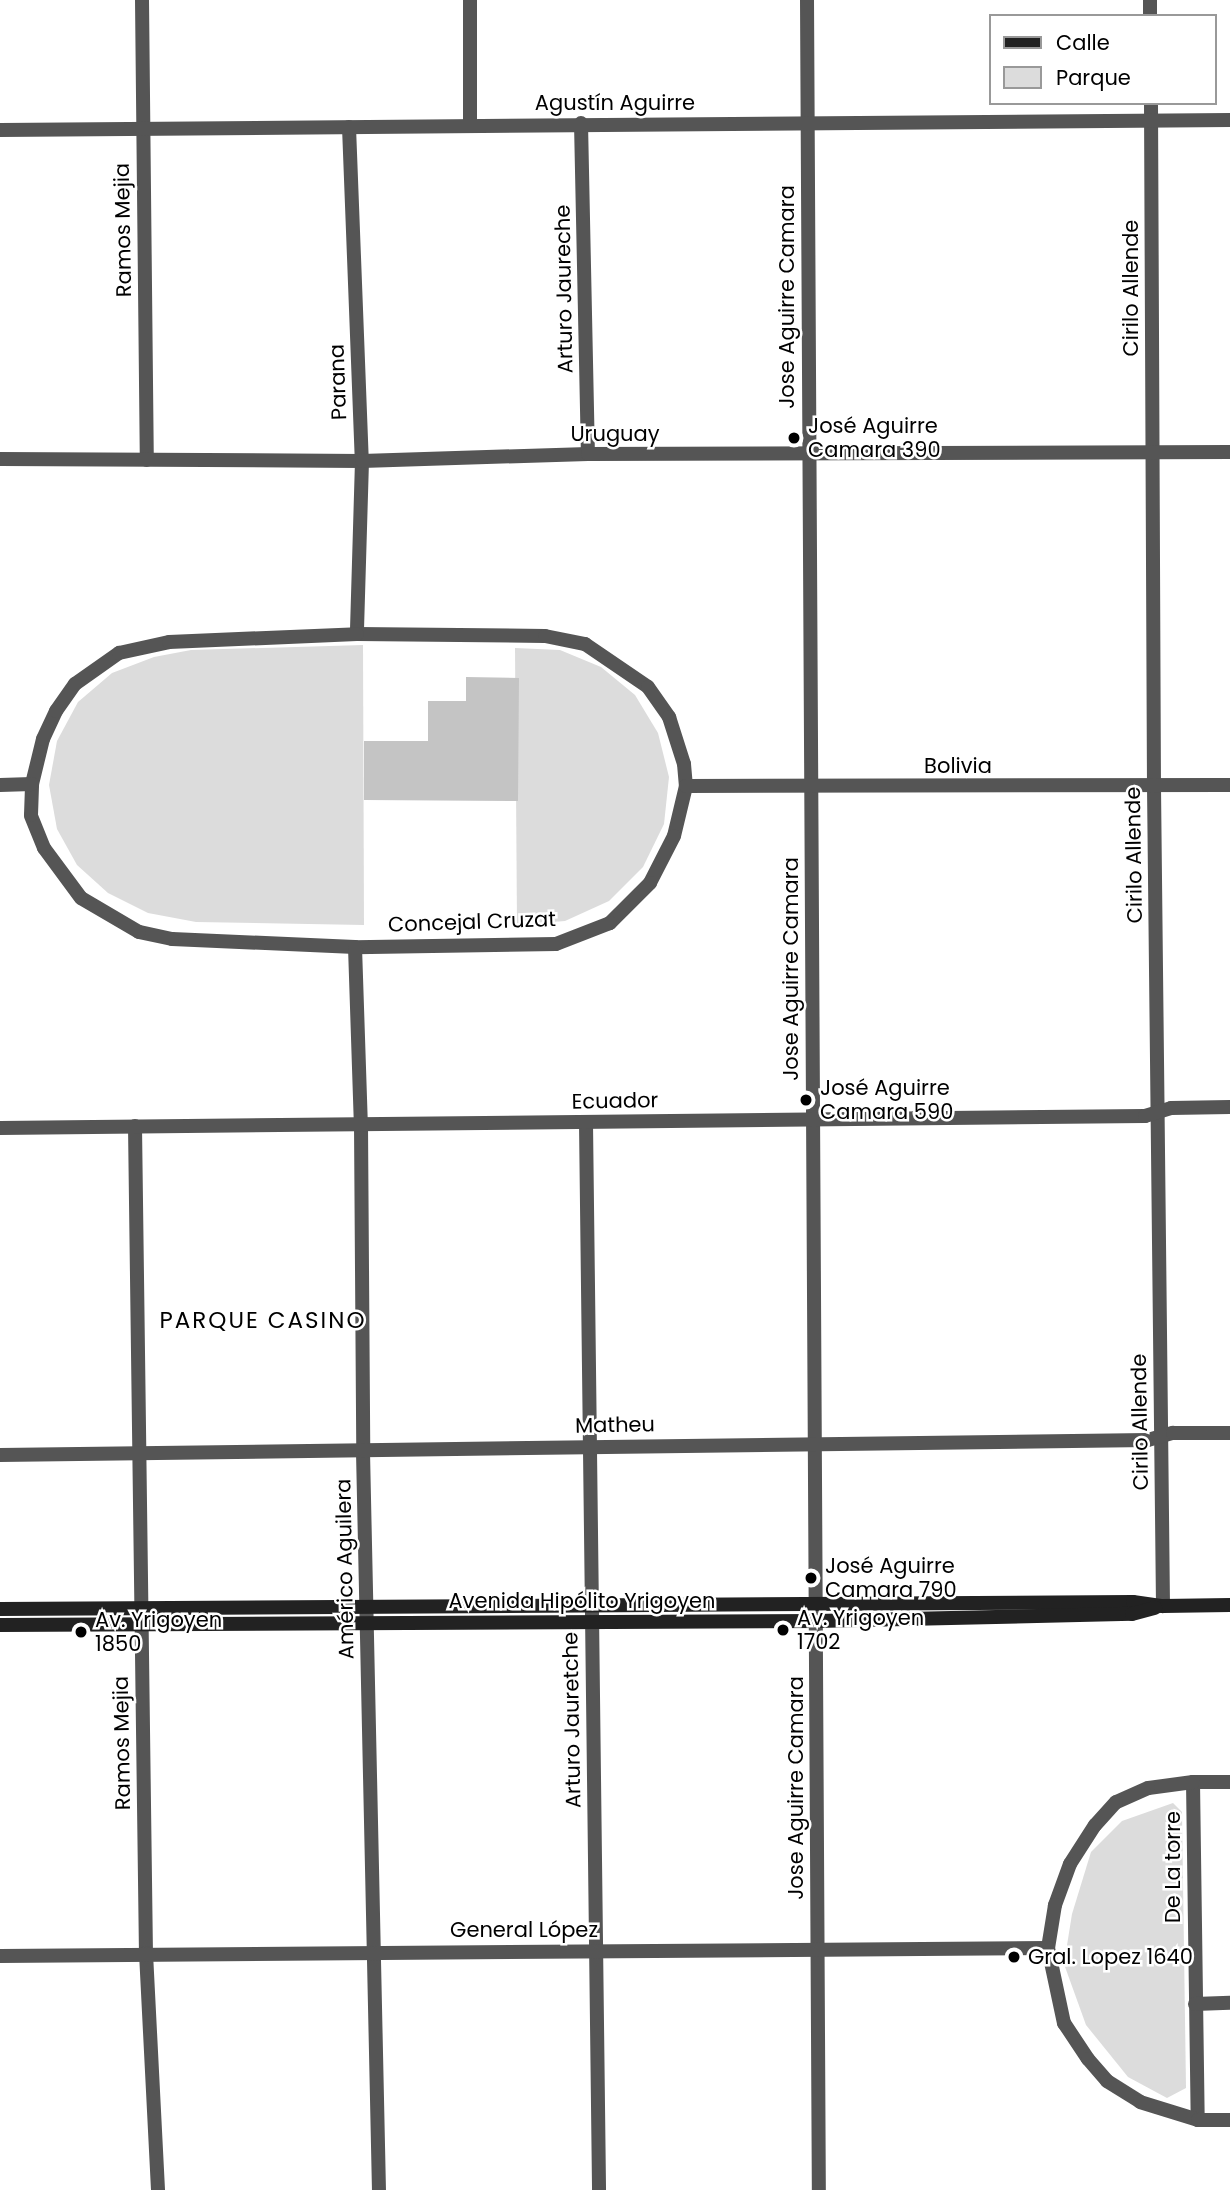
<!DOCTYPE html>
<meta charset="utf-8">
<style>
body{margin:0}
#map{position:relative;width:1230px;height:2190px;overflow:hidden;background:#fff;font-family:Poppins,sans-serif}
div>[style]{position:absolute}
.green>*{inset:0;background:#dcdcdc}
.building>*{inset:0;background:#c4c4c4}
.street>*{height:14px;margin:-7px;padding:0 7px;transform-origin:7px;border-radius:7px;background:#555}
.secondary>*{height:14px;margin:-7px;padding:0 7px;transform-origin:7px;border-radius:7px;background:#222}
.dots>*{width:19px;height:19px;translate:-50% -50%;box-sizing:border-box;border:4px solid #fff;border-radius:50%}
span{translate:-50% -50%;white-space:nowrap;text-align:center;line-height:1.15;-webkit-text-stroke:5px #fff;paint-order:stroke}
.street-label{font-size:21px;color:#000}
.poi-label{font-size:21px;color:#000}
.left{translate:0 -50%;text-align:left}
.neighbourhood-label{font-size:23px;color:#000;letter-spacing:2px}
.legend{position:absolute;left:989px;top:14px;width:228px;height:91px;box-sizing:border-box;background:#fff;border:2px solid #999;margin:0;padding:9px 12px;list-style:none;font-size:21px;color:#000}
.legend li{display:flex;align-items:center;gap:14px;height:35px}
.legend b{width:35px;border:2px solid #999}
</style>
<div id="map">
<div class="green">
<div style="clip-path:polygon(363px 645px,364px 925px,196px 922px,148px 913px,108px 893px,77px 865px,57px 829px,49px 785px,57px 741px,78px 702px,112px 673px,154px 657px,191px 650px)"></div>
<div style="clip-path:polygon(515px 648px,560px 650px,601px 667px,635px 695px,658px 733px,669px 777px,664px 824px,643px 867px,609px 901px,565px 921px,517px 925px)"></div>
<div style="clip-path:polygon(1173px 1803px,1182px 1812px,1186px 2088px,1167px 2098px,1128px 2077px,1086px 2025px,1064px 1964px,1072px 1914px,1091px 1852px,1122px 1821px)"></div>
</div>
<div class="building">
<div style="clip-path:polygon(466px 677px,519px 678px,518px 801px,364px 800px,364px 741px,428px 741px,428px 701px,466px 701px)"></div>
</div>
<div class="street">
<div style="left:142px;top:0;width:460px;rotate:89.4deg"></div>
<div style="left:470px;top:0;width:125px;rotate:90deg"></div>
<div style="left:807px;top:0;width:2190px;rotate:89.69deg"></div>
<div style="left:1150px;top:0;width:16px;rotate:90deg"></div>
<div style="left:1151px;top:103px;width:684px;rotate:89.75deg"></div>
<div style="left:1154px;top:787px;width:819px;rotate:89.37deg"></div>
<div style="left:581px;top:123px;width:331px;rotate:88.8deg"></div>
<div style="left:349px;top:127px;width:334px;rotate:87.8deg"></div>
<div style="left:362px;top:461px;width:173px;rotate:91.7deg"></div>
<div style="left:0;top:130px;width:1230px;rotate:-0.47deg"></div>
<div style="left:0;top:459px;width:362px;rotate:0.3deg"></div>
<div style="left:362px;top:461px;width:226px;rotate:-1.8deg"></div>
<div style="left:588px;top:454px;width:642px;rotate:-0.18deg"></div>
<div style="left:357px;top:634px;width:188px;rotate:0.6deg"></div>
<div style="left:545px;top:636px;width:41px;rotate:11.3deg"></div>
<div style="left:585px;top:644px;width:76px;rotate:34.3deg"></div>
<div style="left:648px;top:687px;width:37px;rotate:55deg"></div>
<div style="left:669px;top:717px;width:49px;rotate:72.3deg"></div>
<div style="left:684px;top:764px;width:22px;rotate:85deg"></div>
<div style="left:686px;top:786px;width:51px;rotate:103.5deg"></div>
<div style="left:674px;top:836px;width:53px;rotate:117.1deg"></div>
<div style="left:650px;top:883px;width:57px;rotate:135deg"></div>
<div style="left:610px;top:923px;width:58px;rotate:158.7deg"></div>
<div style="left:556px;top:944px;width:201px;rotate:179.1deg"></div>
<div style="left:355px;top:947px;width:183px;rotate:-177.5deg"></div>
<div style="left:172px;top:939px;width:34px;rotate:-168deg"></div>
<div style="left:139px;top:932px;width:67px;rotate:-149.6deg"></div>
<div style="left:81px;top:898px;width:62px;rotate:-126.5deg"></div>
<div style="left:44px;top:848px;width:35px;rotate:-112deg"></div>
<div style="left:31px;top:815px;width:31px;rotate:-88deg"></div>
<div style="left:32px;top:784px;width:46px;rotate:-76.3deg"></div>
<div style="left:43px;top:739px;width:31px;rotate:-65deg"></div>
<div style="left:56px;top:711px;width:33px;rotate:-55deg"></div>
<div style="left:75px;top:684px;width:54px;rotate:-35.2deg"></div>
<div style="left:119px;top:653px;width:51px;rotate:-12.4deg"></div>
<div style="left:169px;top:642px;width:188px;rotate:-2.4deg"></div>
<div style="left:0;top:785px;width:32px;rotate:-2deg"></div>
<div style="left:686px;top:786px;width:544px;rotate:-0.11deg"></div>
<div style="left:355px;top:947px;width:178px;rotate:88.1deg"></div>
<div style="left:361px;top:1125px;width:327px;rotate:89.6deg"></div>
<div style="left:363px;top:1452px;width:738px;rotate:88.76deg"></div>
<div style="left:586px;top:1123px;width:1067px;rotate:89.3deg"></div>
<div style="left:135px;top:1126px;width:827px;rotate:89.24deg"></div>
<div style="left:146px;top:1953px;width:237px;rotate:87.1deg"></div>
<div style="left:0;top:1128px;width:1145px;rotate:-0.6deg"></div>
<div style="left:1145px;top:1116px;width:27px;rotate:-17deg"></div>
<div style="left:1171px;top:1108px;width:59px;rotate:-1deg"></div>
<div style="left:0;top:1455px;width:1148px;rotate:-0.75deg"></div>
<div style="left:1148px;top:1440px;width:26px;rotate:-16deg"></div>
<div style="left:1173px;top:1433px;width:57px"></div>
<div style="left:1193px;top:1782px;width:338px;rotate:89.2deg"></div>
<div style="left:1230px;top:1782px;width:37px;rotate:180deg"></div>
<div style="left:1193px;top:1782px;width:45px;rotate:172.4deg"></div>
<div style="left:1148px;top:1788px;width:35px;rotate:156deg"></div>
<div style="left:1116px;top:1802px;width:31px;rotate:132deg"></div>
<div style="left:1095px;top:1825px;width:46px;rotate:122.7deg"></div>
<div style="left:1070px;top:1864px;width:44px;rotate:110.1deg"></div>
<div style="left:1055px;top:1905px;width:44px;rotate:99.2deg"></div>
<div style="left:1048px;top:1948px;width:77px;rotate:78deg"></div>
<div style="left:1064px;top:2023px;width:43px;rotate:56.3deg"></div>
<div style="left:1088px;top:2059px;width:29px;rotate:49deg"></div>
<div style="left:1107px;top:2081px;width:39px;rotate:32deg"></div>
<div style="left:1140px;top:2102px;width:61px;rotate:17.2deg"></div>
<div style="left:1198px;top:2120px;width:32px"></div>
<div style="left:0;top:1956px;width:1048px;rotate:-0.44deg"></div>
<div style="left:1195px;top:2004px;width:35px;rotate:-2deg"></div>
</div>
<div class="secondary">
<div style="left:0;top:1609px;width:1133px;rotate:-0.35deg"></div>
<div style="left:1133px;top:1602px;width:30px;rotate:8deg"></div>
<div style="left:1163px;top:1606px;width:67px;rotate:-0.9deg"></div>
<div style="left:0;top:1625px;width:817px;rotate:-0.28deg"></div>
<div style="left:817px;top:1621px;width:315px;rotate:-1.3deg"></div>
<div style="left:1132px;top:1614px;width:24px;rotate:-15deg"></div>
</div>
<div class="dots">
<div style="left:794px;top:438px;background:#000"></div>
<div style="left:806px;top:1100px;background:#000"></div>
<div style="left:811px;top:1578px;background:#000"></div>
<div style="left:783px;top:1630px;background:#000"></div>
<div style="left:81px;top:1632px;background:#000"></div>
<div style="left:1014px;top:1957px;background:#000"></div>
</div>
<div class="street-label">
<span style="left:615px;top:103px">Agustín Aguirre</span>
<span style="left:123px;top:230px;rotate:-91deg">Ramos Mejia</span>
<span style="left:1131px;top:288px;rotate:-90deg">Cirilo Allende</span>
<span style="left:564px;top:289px;rotate:-91deg">Arturo Jaureche</span>
<span style="left:787px;top:297px;rotate:-90deg">Jose Aguirre Camara</span>
<span style="left:338px;top:382px;rotate:-92deg">Parana</span>
<span style="left:615px;top:434px">Uruguay</span>
<span style="left:958px;top:766px">Bolivia</span>
<span style="left:1134px;top:855px;rotate:-91deg">Cirilo Allende</span>
<span style="left:472px;top:922px;rotate:-2deg">Concejal Cruzat</span>
<span style="left:791px;top:969px;rotate:-90deg">Jose Aguirre Camara</span>
<span style="left:615px;top:1101px;rotate:-1deg">Ecuador</span>
<span style="left:1140px;top:1422px;rotate:-91deg">Cirilo Allende</span>
<span style="left:615px;top:1425px;rotate:-1deg">Matheu</span>
<span style="left:345px;top:1569px;rotate:-91deg">Américo Aguilera</span>
<span style="left:582px;top:1601px">Avenida Hipólito Yrigoyen</span>
<span style="left:572px;top:1720px;rotate:-91deg">Arturo Jauretche</span>
<span style="left:122px;top:1743px;rotate:-91deg">Ramos Mejia</span>
<span style="left:796px;top:1788px;rotate:-90deg">Jose Aguirre Camara</span>
<span style="left:1173px;top:1867px;rotate:-90deg">De La torre</span>
<span style="left:524px;top:1930px">General López</span>
</div>
<div class="poi-label">
<span class="left" style="left:808px;top:438px">José Aguirre<br>Camara 390</span>
<span class="left" style="left:820px;top:1100px">José Aguirre<br>Camara 590</span>
<span class="left" style="left:825px;top:1578px">José Aguirre<br>Camara 790</span>
<span class="left" style="left:797px;top:1630px">Av. Yrigoyen<br>1702</span>
<span class="left" style="left:95px;top:1632px">Av. Yrigoyen<br>1850</span>
<span class="left" style="left:1028px;top:1957px">Gral. Lopez 1640</span>
</div>
<div class="neighbourhood-label">
<span style="left:263px;top:1320px">PARQUE CASINO</span>
</div>
<ul class="legend">
<li><b style="height:9px;background:#222"></b>Calle</li>
<li><b style="height:19px;background:#dcdcdc"></b>Parque</li>
</ul>
</div>
